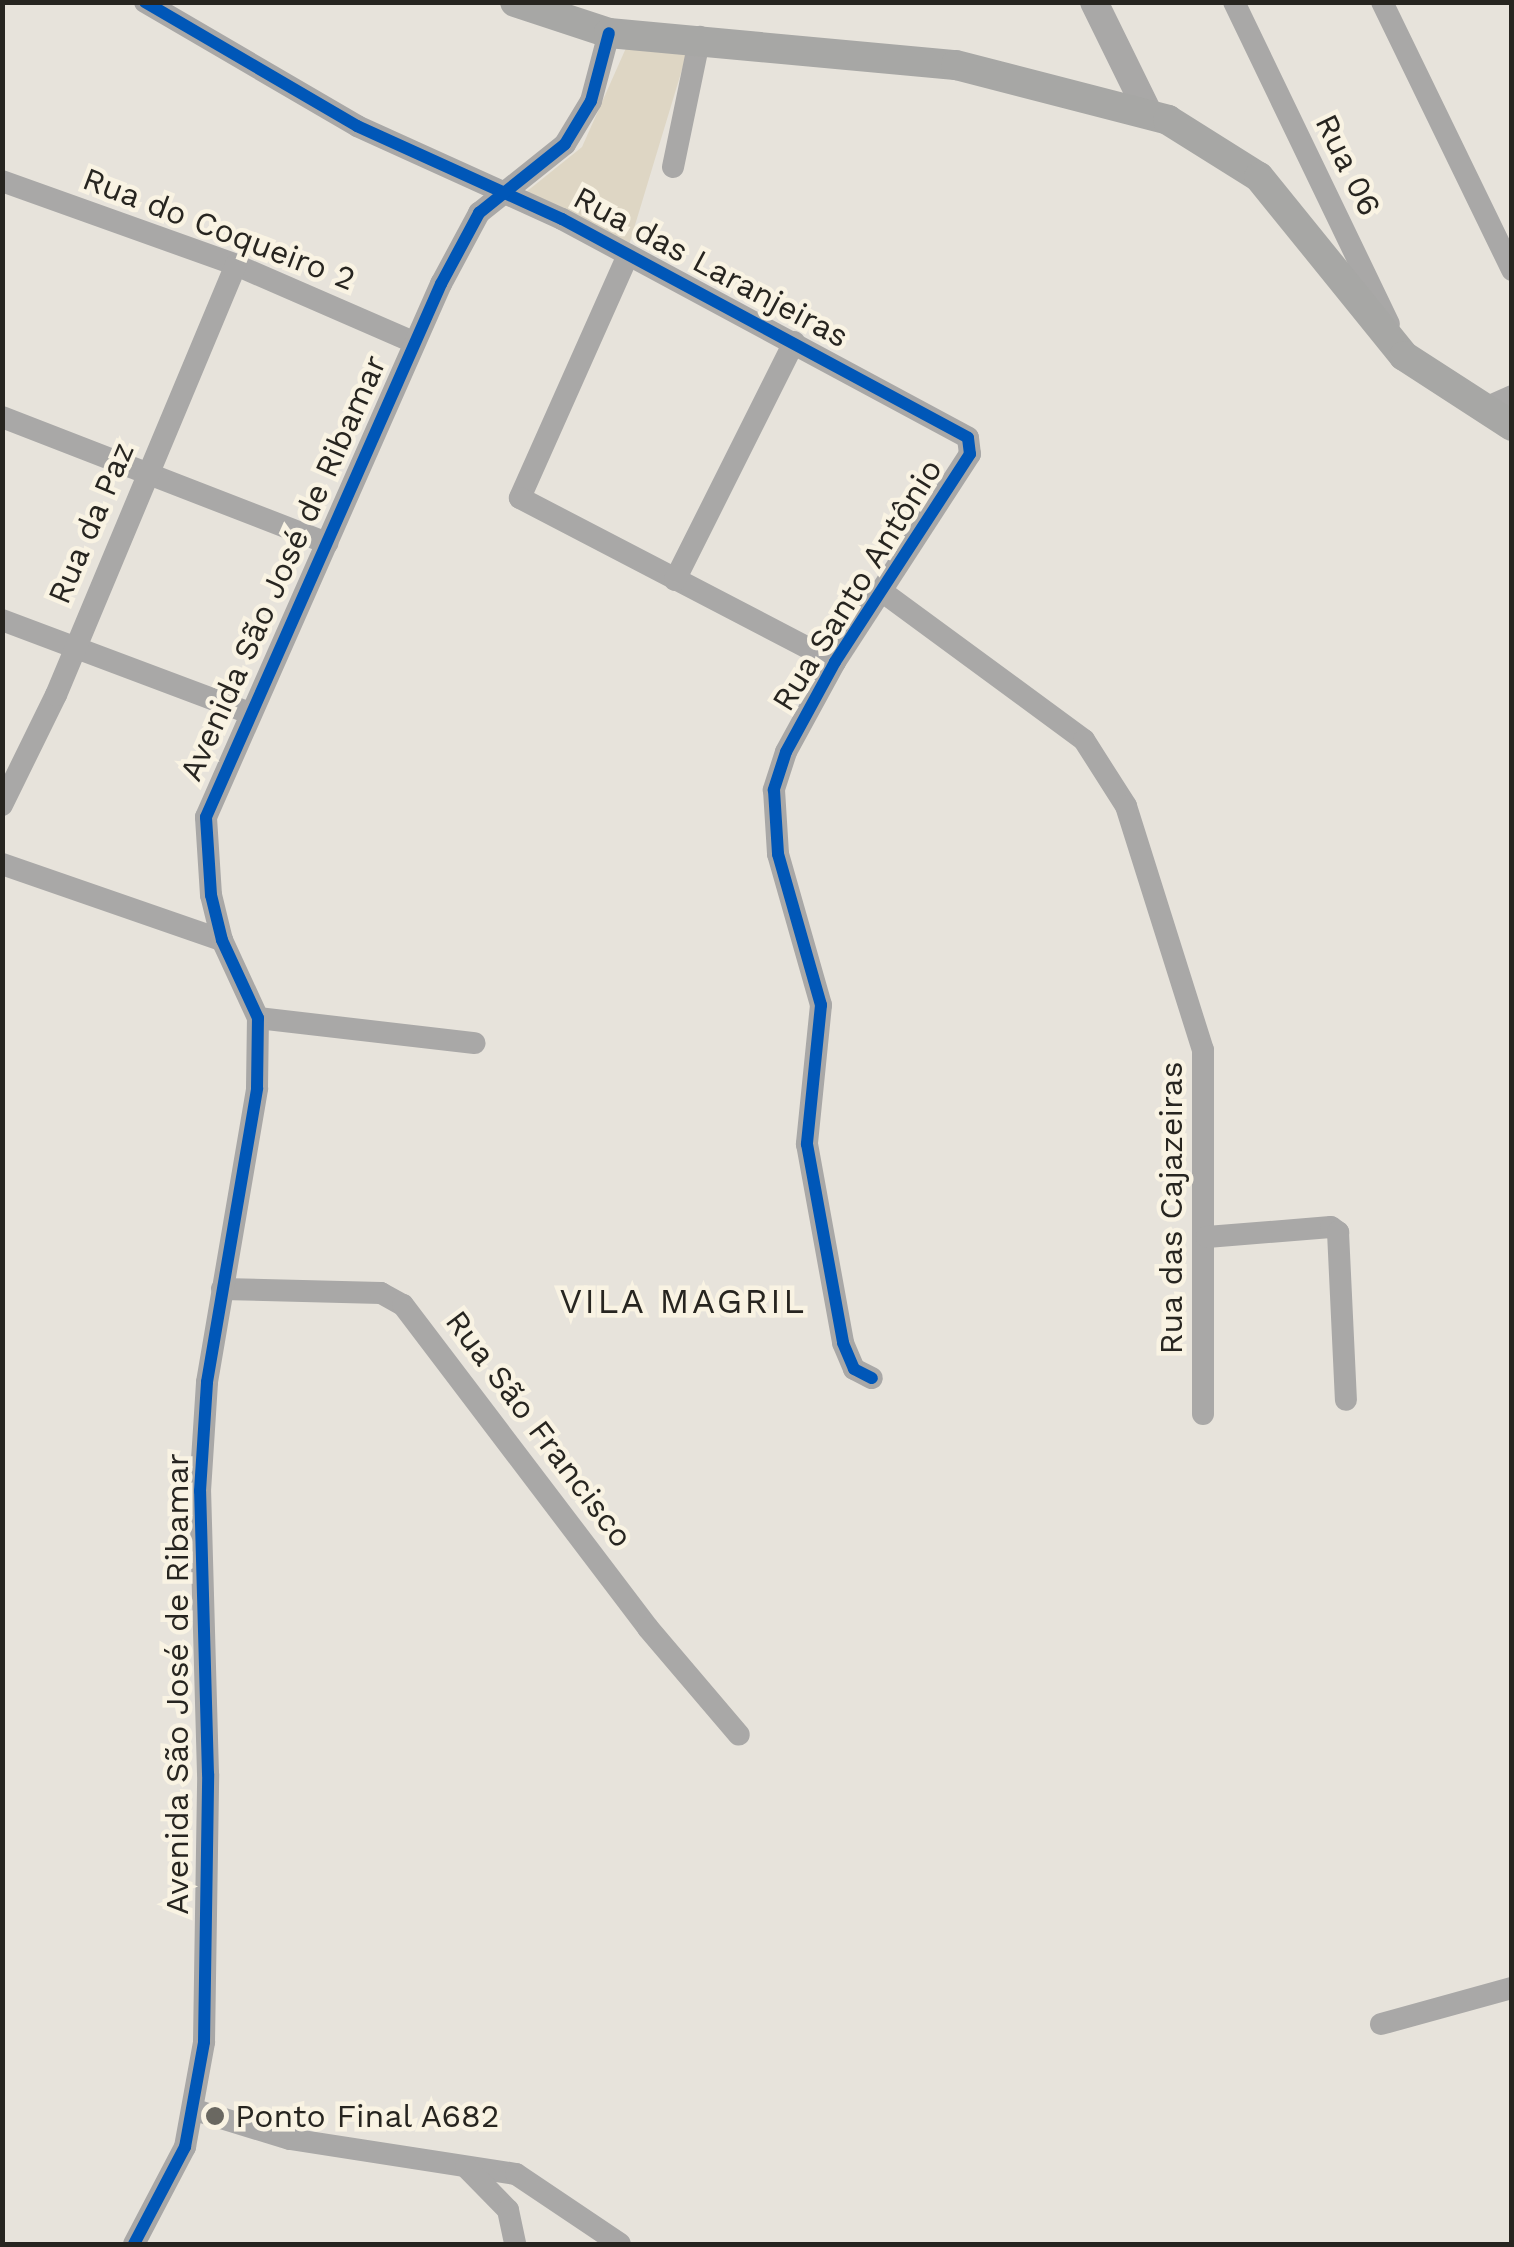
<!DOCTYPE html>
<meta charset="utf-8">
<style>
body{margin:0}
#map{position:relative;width:1514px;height:2247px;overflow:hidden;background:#e7e3db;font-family:"Work Sans",sans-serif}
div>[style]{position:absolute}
.green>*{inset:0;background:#ded6c4}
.minor>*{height:22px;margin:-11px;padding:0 11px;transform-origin:11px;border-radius:11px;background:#a9a8a7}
.tertiary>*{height:28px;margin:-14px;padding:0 14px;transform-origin:14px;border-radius:14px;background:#a9a8a7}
.secondary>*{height:30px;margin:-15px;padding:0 15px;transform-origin:15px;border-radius:15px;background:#a7a7a5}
.cycleway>*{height:12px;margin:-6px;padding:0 6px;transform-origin:6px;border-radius:6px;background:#0057b8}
.dots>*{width:28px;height:28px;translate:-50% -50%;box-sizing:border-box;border:5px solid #f9f3e3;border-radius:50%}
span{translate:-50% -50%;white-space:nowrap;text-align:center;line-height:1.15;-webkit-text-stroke:9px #f9f3e3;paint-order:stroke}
.street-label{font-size:32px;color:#272520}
.poi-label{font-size:32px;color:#272520}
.left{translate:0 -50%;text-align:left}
.neighbourhood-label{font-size:35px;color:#272520;letter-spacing:2.5px}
.frame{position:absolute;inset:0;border:5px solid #272520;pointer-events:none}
</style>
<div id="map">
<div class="green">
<div style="clip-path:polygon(626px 48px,687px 53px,629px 245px,526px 192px,582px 147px)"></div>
</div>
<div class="minor">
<div style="left:145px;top:2px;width:246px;rotate:30.3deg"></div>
<div style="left:357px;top:126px;width:225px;rotate:24.4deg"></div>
<div style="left:562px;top:219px;width:461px;rotate:28.3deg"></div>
<div style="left:968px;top:438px;width:16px;rotate:83deg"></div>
<div style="left:970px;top:454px;width:248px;rotate:123deg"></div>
<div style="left:835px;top:662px;width:102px;rotate:118.6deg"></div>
<div style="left:786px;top:752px;width:40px;rotate:108deg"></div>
<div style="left:774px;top:790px;width:64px;rotate:86.4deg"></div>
<div style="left:778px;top:854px;width:157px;rotate:74.1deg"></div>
<div style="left:821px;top:1005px;width:140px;rotate:95.8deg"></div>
<div style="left:807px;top:1144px;width:202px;rotate:79.7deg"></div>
<div style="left:843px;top:1343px;width:28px;rotate:67deg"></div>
<div style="left:854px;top:1369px;width:20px;rotate:27deg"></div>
<div style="left:1234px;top:2px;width:357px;rotate:64.3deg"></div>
<div style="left:1382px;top:2px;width:298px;rotate:64.1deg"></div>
<div style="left:673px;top:167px;width:133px;rotate:-78.3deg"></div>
<div style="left:2px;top:181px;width:249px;rotate:19.7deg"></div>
<div style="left:236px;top:265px;width:191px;rotate:23.5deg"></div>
<div style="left:628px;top:255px;width:266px;rotate:114deg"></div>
<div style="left:520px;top:498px;width:355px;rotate:27.5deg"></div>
<div style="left:1483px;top:409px;width:32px;rotate:-24deg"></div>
<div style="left:2px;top:417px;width:349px;rotate:21.2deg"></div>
<div style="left:675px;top:580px;width:266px;rotate:-63.4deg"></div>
<div style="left:880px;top:590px;width:253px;rotate:36.3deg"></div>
<div style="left:1084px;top:740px;width:78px;rotate:57.5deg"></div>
<div style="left:1126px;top:806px;width:256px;rotate:72.5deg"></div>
<div style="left:1203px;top:1050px;width:364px;rotate:90deg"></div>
<div style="left:2px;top:620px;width:264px;rotate:20.6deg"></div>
<div style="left:2px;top:805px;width:123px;rotate:-63.9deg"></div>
<div style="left:56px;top:695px;width:466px;rotate:-67.3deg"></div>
<div style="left:2px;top:864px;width:233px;rotate:19.1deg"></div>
<div style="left:258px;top:1018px;width:218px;rotate:6.6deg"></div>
<div style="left:1207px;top:1237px;width:124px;rotate:-4.6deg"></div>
<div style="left:1331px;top:1227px;width:9px;rotate:36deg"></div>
<div style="left:1338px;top:1232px;width:168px;rotate:87.3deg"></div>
<div style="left:222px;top:1289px;width:159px;rotate:1.4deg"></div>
<div style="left:381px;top:1293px;width:25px;rotate:29deg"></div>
<div style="left:403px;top:1305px;width:405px;rotate:52.8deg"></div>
<div style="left:648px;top:1628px;width:140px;rotate:49.6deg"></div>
<div style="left:1381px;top:2024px;width:136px;rotate:-15.4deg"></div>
<div style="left:195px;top:2110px;width:99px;rotate:17deg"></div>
<div style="left:290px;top:2139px;width:229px;rotate:8.8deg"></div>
<div style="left:516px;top:2174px;width:125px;rotate:33.9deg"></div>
<div style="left:466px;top:2167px;width:60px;rotate:45.7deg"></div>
<div style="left:508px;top:2210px;width:35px;rotate:78deg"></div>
<div style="left:134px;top:2244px;width:110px;rotate:-62.3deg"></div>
<div style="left:185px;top:2147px;width:107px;rotate:-79.7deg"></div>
<div style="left:204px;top:2042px;width:268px;rotate:-89.1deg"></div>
<div style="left:208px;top:1774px;width:283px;rotate:-91.6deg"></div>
<div style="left:200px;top:1491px;width:109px;rotate:-86.3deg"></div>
<div style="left:207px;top:1382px;width:298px;rotate:-80.3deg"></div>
<div style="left:257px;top:1088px;width:70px;rotate:-89.2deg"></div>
<div style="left:258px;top:1018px;width:86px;rotate:-114.8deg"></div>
<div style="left:222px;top:940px;width:46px;rotate:-103.7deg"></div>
<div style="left:211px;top:895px;width:78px;rotate:-93.7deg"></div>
<div style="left:206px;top:817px;width:583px;rotate:-66.21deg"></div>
<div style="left:441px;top:284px;width:81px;rotate:-61.8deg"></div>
<div style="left:479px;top:213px;width:110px;rotate:-38.7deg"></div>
<div style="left:565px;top:144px;width:50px;rotate:-58.8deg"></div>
<div style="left:591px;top:101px;width:70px;rotate:-75.2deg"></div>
</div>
<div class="tertiary">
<div style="left:1094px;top:2px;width:123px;rotate:63.9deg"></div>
</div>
<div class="secondary">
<div style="left:515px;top:2px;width:99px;rotate:18.3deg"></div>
<div style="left:609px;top:33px;width:348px;rotate:5.3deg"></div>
<div style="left:956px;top:65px;width:219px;rotate:14.5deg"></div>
<div style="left:1168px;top:120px;width:107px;rotate:32.1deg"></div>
<div style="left:1259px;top:177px;width:230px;rotate:51deg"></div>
<div style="left:1404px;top:356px;width:129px;rotate:32.9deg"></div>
</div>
<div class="cycleway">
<div style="left:145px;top:2px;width:246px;rotate:30.3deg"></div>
<div style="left:357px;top:126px;width:225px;rotate:24.4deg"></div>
<div style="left:562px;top:219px;width:461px;rotate:28.3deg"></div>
<div style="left:968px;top:438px;width:16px;rotate:83deg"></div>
<div style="left:970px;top:454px;width:248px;rotate:123deg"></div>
<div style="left:835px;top:662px;width:102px;rotate:118.6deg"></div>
<div style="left:786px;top:752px;width:40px;rotate:108deg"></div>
<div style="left:774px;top:790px;width:64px;rotate:86.4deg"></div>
<div style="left:778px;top:854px;width:157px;rotate:74.1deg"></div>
<div style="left:821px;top:1005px;width:140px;rotate:95.8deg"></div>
<div style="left:807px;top:1144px;width:202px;rotate:79.7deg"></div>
<div style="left:843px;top:1343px;width:28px;rotate:67deg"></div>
<div style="left:854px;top:1369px;width:20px;rotate:27deg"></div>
<div style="left:134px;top:2244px;width:110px;rotate:-62.3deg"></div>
<div style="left:185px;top:2147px;width:107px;rotate:-79.7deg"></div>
<div style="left:204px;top:2042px;width:268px;rotate:-89.1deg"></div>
<div style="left:208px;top:1774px;width:283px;rotate:-91.6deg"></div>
<div style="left:200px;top:1491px;width:109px;rotate:-86.3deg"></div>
<div style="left:207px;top:1382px;width:298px;rotate:-80.3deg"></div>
<div style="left:257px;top:1088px;width:70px;rotate:-89.2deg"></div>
<div style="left:258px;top:1018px;width:86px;rotate:-114.8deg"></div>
<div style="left:222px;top:940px;width:46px;rotate:-103.7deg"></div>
<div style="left:211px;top:895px;width:78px;rotate:-93.7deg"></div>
<div style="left:206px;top:817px;width:583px;rotate:-66.21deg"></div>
<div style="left:441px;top:284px;width:81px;rotate:-61.8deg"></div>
<div style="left:479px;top:213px;width:110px;rotate:-38.7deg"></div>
<div style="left:565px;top:144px;width:50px;rotate:-58.8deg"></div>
<div style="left:591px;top:101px;width:70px;rotate:-75.2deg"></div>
</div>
<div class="dots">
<div style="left:215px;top:2116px;background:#6a6861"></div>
</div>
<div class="street-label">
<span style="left:1348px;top:165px;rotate:64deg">Rua 06</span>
<span style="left:219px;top:229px;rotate:21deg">Rua do Coqueiro 2</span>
<span style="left:711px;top:267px;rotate:28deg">Rua das Laranjeiras</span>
<span style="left:91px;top:523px;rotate:-67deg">Rua da Paz</span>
<span style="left:283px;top:568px;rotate:-66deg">Avenida São José de Ribamar</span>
<span style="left:857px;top:585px;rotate:-58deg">Rua Santo Antônio</span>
<span style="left:1171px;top:1208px;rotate:-90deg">Rua das Cajazeiras</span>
<span style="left:539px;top:1429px;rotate:53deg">Rua São Francisco</span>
<span style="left:177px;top:1684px;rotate:-90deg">Avenida São José de Ribamar</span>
</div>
<div class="poi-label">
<span class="left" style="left:235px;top:2116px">Ponto Final A682</span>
</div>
<div class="neighbourhood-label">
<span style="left:683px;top:1301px">VILA MAGRIL</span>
</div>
<div class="frame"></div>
</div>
